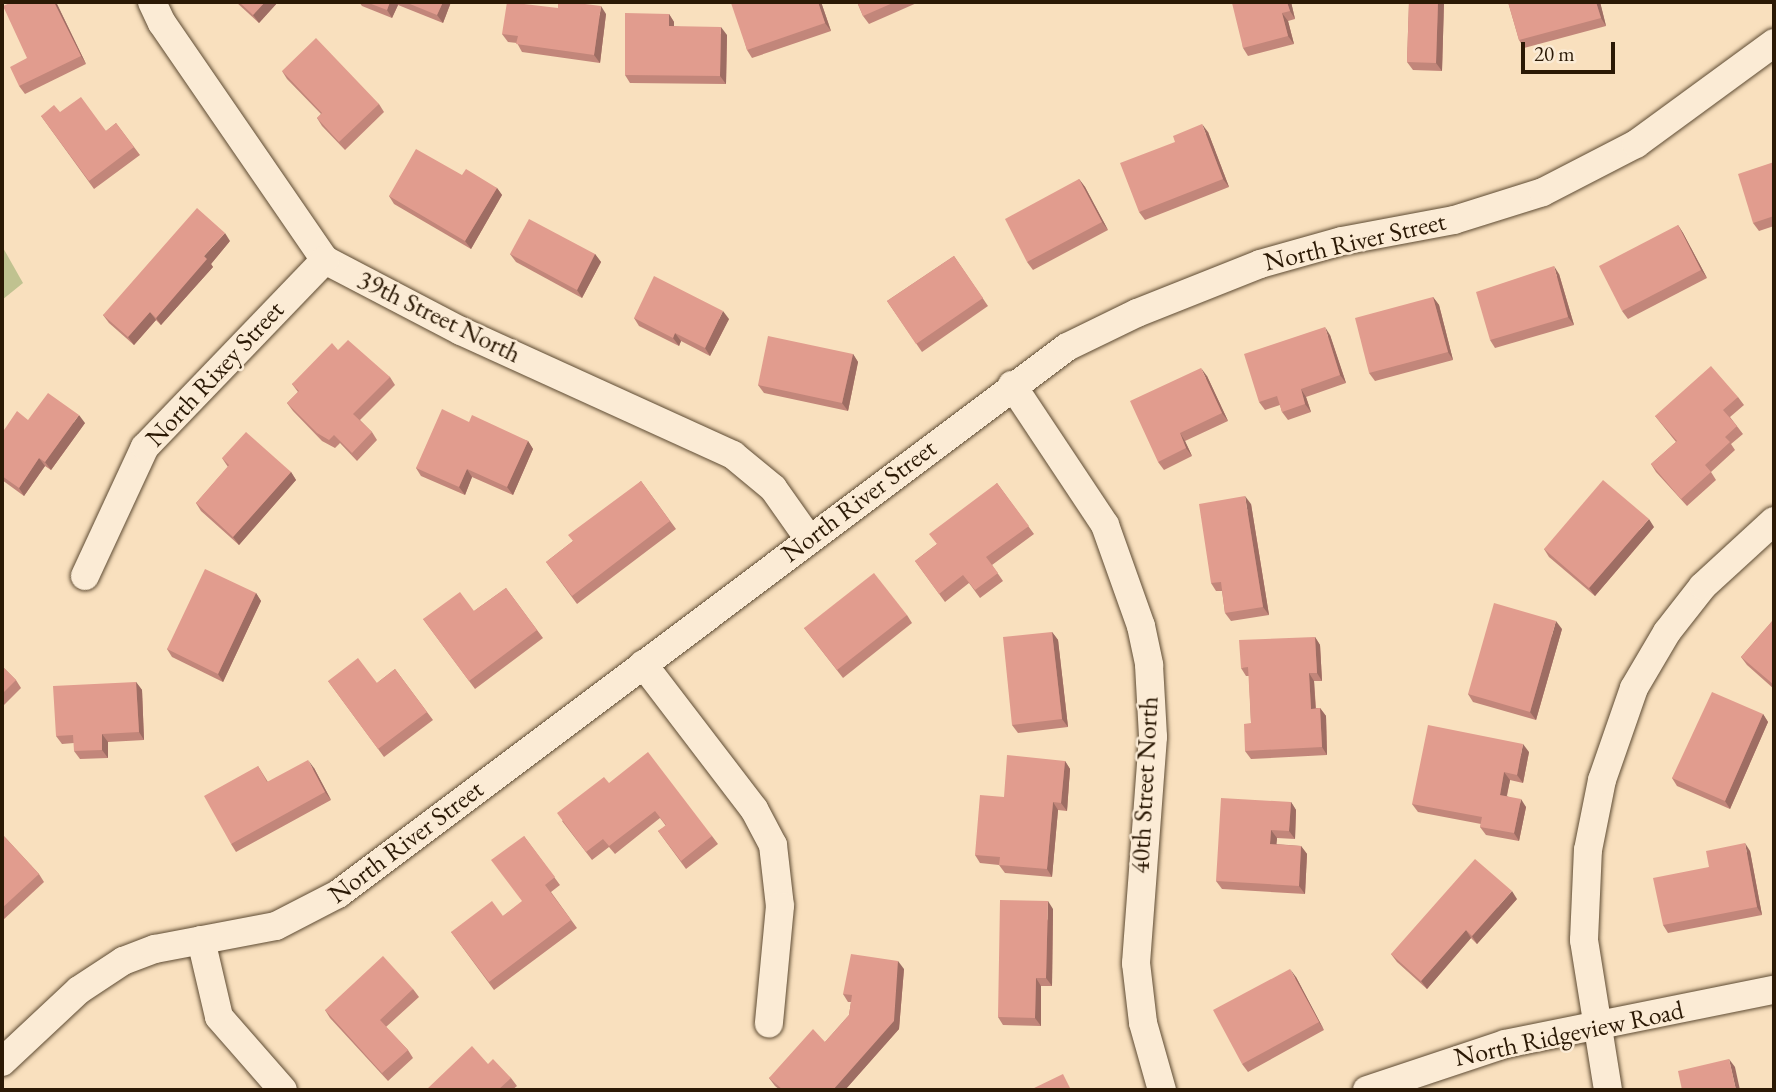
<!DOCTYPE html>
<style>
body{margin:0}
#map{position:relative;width:1776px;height:1092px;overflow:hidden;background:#f9e0be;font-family:"EB Garamond",serif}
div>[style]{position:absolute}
.green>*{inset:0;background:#c0c290}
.roads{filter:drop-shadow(0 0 2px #5e4b33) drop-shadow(0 0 2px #5e4b33)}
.street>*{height:28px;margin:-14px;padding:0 14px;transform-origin:14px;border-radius:14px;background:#fbebd5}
.wall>*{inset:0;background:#c2867a}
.shaded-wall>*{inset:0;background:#9e6d63}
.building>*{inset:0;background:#e19c8e}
span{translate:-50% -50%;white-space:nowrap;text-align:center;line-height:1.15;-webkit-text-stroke:5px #fbebd5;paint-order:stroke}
.street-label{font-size:26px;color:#2b1905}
.frame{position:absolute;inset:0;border:4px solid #2b1905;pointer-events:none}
.scale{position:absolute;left:1521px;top:42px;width:94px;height:32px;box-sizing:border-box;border:4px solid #2b1905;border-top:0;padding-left:9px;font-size:21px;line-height:24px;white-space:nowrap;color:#2b1905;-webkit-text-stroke:5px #fbebd5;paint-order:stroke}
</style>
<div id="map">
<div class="green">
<div style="clip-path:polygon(2px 246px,23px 283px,2px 300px)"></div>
</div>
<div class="roads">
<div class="street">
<div style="left:152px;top:2px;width:23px;rotate:65deg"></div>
<div style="left:162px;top:23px;width:288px;rotate:55.5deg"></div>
<div style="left:325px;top:260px;width:153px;rotate:27.6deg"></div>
<div style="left:461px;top:331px;width:299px;rotate:24.5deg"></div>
<div style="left:733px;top:455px;width:52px;rotate:39.5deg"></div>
<div style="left:773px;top:488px;width:62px;rotate:54.8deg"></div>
<div style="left:1012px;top:385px;width:168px;rotate:56.4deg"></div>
<div style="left:1105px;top:525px;width:107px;rotate:70.4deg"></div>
<div style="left:1141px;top:626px;width:40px;rotate:78deg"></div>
<div style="left:1149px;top:665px;width:72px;rotate:86.8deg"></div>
<div style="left:1153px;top:737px;width:227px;rotate:94.3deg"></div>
<div style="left:1136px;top:963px;width:60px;rotate:83.3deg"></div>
<div style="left:1143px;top:1023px;width:70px;rotate:74.2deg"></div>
<div style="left:85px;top:576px;width:142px;rotate:-65.1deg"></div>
<div style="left:145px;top:447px;width:260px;rotate:-46.1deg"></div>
<div style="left:643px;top:664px;width:183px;rotate:52.6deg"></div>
<div style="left:754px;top:809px;width:41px;rotate:62.2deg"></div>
<div style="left:773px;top:845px;width:61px;rotate:83.5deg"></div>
<div style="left:780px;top:906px;width:118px;rotate:95.4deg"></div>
<div style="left:201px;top:940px;width:79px;rotate:76.8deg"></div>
<div style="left:219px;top:1017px;width:97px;rotate:48.8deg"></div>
<div style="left:2px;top:1062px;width:105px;rotate:-43.1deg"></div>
<div style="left:79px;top:990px;width:53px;rotate:-33.4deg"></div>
<div style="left:123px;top:961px;width:34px;rotate:-21deg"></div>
<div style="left:155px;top:949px;width:123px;rotate:-10.8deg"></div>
<div style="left:276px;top:926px;width:70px;rotate:-27.3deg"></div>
<div style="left:338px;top:894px;width:911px;rotate:-36.88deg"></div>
<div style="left:1067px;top:347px;width:78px;rotate:-25.9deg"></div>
<div style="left:1137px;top:313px;width:132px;rotate:-21.7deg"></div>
<div style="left:1260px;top:264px;width:85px;rotate:-15.7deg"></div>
<div style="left:1342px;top:241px;width:114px;rotate:-10.6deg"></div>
<div style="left:1454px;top:220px;width:93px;rotate:-17.5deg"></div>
<div style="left:1543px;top:192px;width:105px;rotate:-27.3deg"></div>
<div style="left:1636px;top:144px;width:171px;rotate:-36.2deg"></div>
<div style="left:1367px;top:1090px;width:145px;rotate:-18.4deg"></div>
<div style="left:1505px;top:1044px;width:274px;rotate:-11.4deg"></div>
<div style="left:1608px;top:1090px;width:152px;rotate:-99.1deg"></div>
<div style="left:1584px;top:940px;width:90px;rotate:-87.5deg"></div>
<div style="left:1588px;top:850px;width:71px;rotate:-78.7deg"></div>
<div style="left:1602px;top:780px;width:97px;rotate:-70.8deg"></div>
<div style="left:1634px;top:688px;width:65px;rotate:-59.5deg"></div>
<div style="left:1667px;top:632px;width:58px;rotate:-52deg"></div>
<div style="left:1703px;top:586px;width:96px;rotate:-42.5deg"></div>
</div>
</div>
<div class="wall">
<div style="clip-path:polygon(56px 2px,86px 64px,25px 94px,19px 86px,27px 58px)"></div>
<div style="clip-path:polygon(236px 2px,278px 2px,259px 23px)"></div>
<div style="clip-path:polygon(359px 2px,451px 2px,443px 23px,398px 5px,392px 18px,362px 6px)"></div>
<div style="clip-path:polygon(734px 2px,821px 2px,831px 31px,752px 58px,747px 50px)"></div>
<div style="clip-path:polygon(857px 2px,919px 2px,869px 24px,863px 16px)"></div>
<div style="clip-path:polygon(1237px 2px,1291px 2px,1295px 19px,1288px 21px,1294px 44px,1248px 56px,1243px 48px)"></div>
<div style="clip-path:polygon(1409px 2px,1444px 2px,1442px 71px,1413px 70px,1407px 62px)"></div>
<div style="clip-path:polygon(1508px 2px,1600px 2px,1606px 26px,1524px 48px,1519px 40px)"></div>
<div style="clip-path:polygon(606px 14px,600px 63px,522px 52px,517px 43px,508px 42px,502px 34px)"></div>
<div style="clip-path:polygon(669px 14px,674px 22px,674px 26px,727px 35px,726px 84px,630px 83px,625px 75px)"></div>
<div style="clip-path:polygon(282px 71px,379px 104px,384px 112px,345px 150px,322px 126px,317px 118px,321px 114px,287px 79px)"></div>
<div style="clip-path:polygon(60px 112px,106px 131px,116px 123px,140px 155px,94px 189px,41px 116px)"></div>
<div style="clip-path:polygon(1208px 132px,1229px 187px,1145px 220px,1139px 212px)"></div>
<div style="clip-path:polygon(1774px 162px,1774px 226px,1759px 231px,1753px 223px)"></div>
<div style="clip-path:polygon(462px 175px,497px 188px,502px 195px,471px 249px,394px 204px,389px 196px)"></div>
<div style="clip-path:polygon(1079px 179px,1085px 187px,1108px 230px,1033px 270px,1027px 262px)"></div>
<div style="clip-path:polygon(1678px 225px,1683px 233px,1707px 278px,1628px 319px,1622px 311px)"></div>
<div style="clip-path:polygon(230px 241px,211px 264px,213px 267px,161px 325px,156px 320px,134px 345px,109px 323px,103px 315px)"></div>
<div style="clip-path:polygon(510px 254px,595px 254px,601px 262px,582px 298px,516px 262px)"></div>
<div style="clip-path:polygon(954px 256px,988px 306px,922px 352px,887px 301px)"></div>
<div style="clip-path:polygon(1559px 274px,1574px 325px,1495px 348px,1490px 340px)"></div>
<div style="clip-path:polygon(1433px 297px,1439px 305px,1453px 360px,1375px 381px,1369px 373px)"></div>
<div style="clip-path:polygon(634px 318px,729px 319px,710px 356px,681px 341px,679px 346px,639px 326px)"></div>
<div style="clip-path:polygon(1330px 335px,1346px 383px,1306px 397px,1311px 412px,1288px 420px,1282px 412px,1280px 405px,1265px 410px,1259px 402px)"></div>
<div style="clip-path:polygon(338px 350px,390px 377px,395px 385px,360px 420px,372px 432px,377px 440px,357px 461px,340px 443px,335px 448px,322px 441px,293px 411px,287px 403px,298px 392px,292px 384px)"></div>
<div style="clip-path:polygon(853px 354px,858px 362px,848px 411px,764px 393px,758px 385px)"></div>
<div style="clip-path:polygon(1207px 376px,1228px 421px,1185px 441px,1192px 456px,1164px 470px,1158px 462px)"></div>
<div style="clip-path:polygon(1738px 397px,1744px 405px,1730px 417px,1743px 434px,1731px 444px,1735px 450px,1711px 472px,1716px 480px,1687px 506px,1656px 472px,1651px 464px,1676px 442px,1655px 416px)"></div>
<div style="clip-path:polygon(28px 420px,85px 423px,51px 470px,45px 466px,24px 496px,2px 480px,2px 433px)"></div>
<div style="clip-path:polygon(469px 422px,528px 441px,533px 449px,513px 495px,472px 477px,465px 495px,421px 476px,416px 468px)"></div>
<div style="clip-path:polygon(222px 458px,291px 472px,296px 480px,239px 545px,201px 511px,196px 503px,228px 467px)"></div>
<div style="clip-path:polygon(641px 481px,676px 529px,577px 604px,546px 562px,573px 541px)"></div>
<div style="clip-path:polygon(997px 483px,1034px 534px,992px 565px,1003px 581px,980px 598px,969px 583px,945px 602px,915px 561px,937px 544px)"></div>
<div style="clip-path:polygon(1251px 504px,1269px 615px,1231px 621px,1225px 613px,1222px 591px,1216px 591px,1211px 583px)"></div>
<div style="clip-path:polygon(1654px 527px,1595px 596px,1549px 557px,1544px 549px)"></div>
<div style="clip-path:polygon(506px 588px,543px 638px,475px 689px,423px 619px,474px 611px)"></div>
<div style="clip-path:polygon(256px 593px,261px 601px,223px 682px,172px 657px,167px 649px)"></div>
<div style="clip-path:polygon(907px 615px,912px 623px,843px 678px,804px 628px)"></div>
<div style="clip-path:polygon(1774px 619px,1774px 689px,1747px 665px,1741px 657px)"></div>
<div style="clip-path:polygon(1562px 629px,1536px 720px,1473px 702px,1468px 694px)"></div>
<div style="clip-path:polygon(1052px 632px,1058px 640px,1068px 727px,1018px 733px,1012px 725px)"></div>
<div style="clip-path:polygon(1315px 637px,1320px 645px,1322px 681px,1314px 681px,1316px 708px,1320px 708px,1326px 716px,1327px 755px,1251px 759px,1245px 751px,1251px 723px,1249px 676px,1246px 676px,1241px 668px)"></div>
<div style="clip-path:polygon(2px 666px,16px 680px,21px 688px,2px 707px)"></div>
<div style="clip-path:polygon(395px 669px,433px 720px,384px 757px,328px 681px,377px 683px)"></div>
<div style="clip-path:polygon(136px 682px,142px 690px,144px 740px,108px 742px,108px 758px,80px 759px,74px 751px,74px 743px,62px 744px,56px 736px)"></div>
<div style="clip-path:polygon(1763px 714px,1768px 722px,1730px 809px,1677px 786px,1672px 778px)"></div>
<div style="clip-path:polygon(1529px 752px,1523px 783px,1510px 780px,1507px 796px,1526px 807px,1519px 841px,1486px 835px,1480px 827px,1481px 824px,1418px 812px,1412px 804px)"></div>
<div style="clip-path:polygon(1065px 761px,1070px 769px,1067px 811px,1058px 810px,1052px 877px,1005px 873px,999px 865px,980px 863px,975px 855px,1004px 797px)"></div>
<div style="clip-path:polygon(258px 766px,268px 782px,314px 768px,331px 800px,236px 852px,231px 844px)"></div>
<div style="clip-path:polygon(609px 783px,712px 836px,718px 844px,686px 869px,658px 831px,666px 826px,660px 818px,615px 854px,609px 847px,592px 860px,562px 821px)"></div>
<div style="clip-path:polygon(1291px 802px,1296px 810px,1295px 839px,1277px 838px,1276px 844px,1301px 846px,1307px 854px,1305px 894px,1222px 889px,1216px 881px)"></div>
<div style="clip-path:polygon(2px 834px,39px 874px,44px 882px,2px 921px)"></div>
<div style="clip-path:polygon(524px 836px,560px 885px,551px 892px,577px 928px,494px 990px,451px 932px,503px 916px,522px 902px)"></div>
<div style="clip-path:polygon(1750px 851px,1762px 915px,1668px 933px,1663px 925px,1709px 867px)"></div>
<div style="clip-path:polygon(1517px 899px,1477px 944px,1471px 938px,1427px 989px,1397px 962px,1391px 954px)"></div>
<div style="clip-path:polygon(1053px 909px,1052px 986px,1041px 986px,1041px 1026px,1003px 1025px,998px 1017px)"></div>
<div style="clip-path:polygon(904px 969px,899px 1029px,845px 1090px,780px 1090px,775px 1086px,769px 1078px,825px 1042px,849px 1015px,851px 1002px,848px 1002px,843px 994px)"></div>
<div style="clip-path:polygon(1296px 977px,1324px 1030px,1248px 1072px,1242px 1064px)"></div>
<div style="clip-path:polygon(413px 989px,419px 997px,386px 1027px,408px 1050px,413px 1058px,388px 1081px,330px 1018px,325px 1010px)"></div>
<div style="clip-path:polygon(488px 1064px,511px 1078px,517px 1086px,512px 1090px,426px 1090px)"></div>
</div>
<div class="shaded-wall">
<div style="clip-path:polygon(54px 2px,56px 2px,86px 64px,81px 56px)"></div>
<div style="clip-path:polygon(265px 2px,278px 2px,259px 23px,253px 15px)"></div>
<div style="clip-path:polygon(390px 2px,396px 2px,398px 5px,392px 18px,387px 10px)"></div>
<div style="clip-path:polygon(443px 2px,451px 2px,443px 23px,437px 15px)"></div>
<div style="clip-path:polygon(818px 2px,821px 2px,831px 31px,825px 23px)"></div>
<div style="clip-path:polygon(1287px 2px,1291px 2px,1295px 19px,1290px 11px)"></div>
<div style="clip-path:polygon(1438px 2px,1444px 2px,1442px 71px,1436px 63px)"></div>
<div style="clip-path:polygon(1596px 2px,1600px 2px,1606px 26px,1601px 18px)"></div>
<div style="clip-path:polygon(601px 6px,606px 14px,600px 63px,594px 55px)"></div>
<div style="clip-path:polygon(1282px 13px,1288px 21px,1294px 44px,1288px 36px)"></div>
<div style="clip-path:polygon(669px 14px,674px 22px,674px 34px,669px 26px)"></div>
<div style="clip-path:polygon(721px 27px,727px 35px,726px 84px,720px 76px)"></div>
<div style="clip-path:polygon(1202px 124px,1208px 132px,1229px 187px,1223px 179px)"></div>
<div style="clip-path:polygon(1079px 179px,1085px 187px,1108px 230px,1102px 222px)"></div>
<div style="clip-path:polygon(497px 188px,502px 195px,471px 249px,465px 241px)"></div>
<div style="clip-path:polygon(1678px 225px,1683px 233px,1707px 278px,1701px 270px)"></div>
<div style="clip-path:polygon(225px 233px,230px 241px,211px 264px,213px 267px,161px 325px,156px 318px,204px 256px)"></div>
<div style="clip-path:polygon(595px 254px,601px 262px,582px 298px,577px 290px)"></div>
<div style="clip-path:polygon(1554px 266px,1559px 274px,1574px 325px,1568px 317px)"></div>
<div style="clip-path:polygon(1433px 297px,1439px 305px,1453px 360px,1448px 352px)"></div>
<div style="clip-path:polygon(723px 311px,729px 319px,710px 356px,705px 348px)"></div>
<div style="clip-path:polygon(150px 312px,156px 320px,134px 345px,128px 337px)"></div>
<div style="clip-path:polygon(1325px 327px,1330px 335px,1346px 383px,1340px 375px)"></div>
<div style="clip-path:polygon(675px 333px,681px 341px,679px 346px,673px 338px)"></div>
<div style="clip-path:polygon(853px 354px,858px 362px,848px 411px,842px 403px)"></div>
<div style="clip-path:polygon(1201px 368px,1207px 376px,1228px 421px,1222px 413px)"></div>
<div style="clip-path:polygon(1301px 389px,1306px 397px,1311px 412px,1305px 404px)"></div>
<div style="clip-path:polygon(79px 415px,85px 423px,51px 470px,45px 462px)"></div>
<div style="clip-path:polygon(1180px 433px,1185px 441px,1192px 456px,1186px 448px)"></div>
<div style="clip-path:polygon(528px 441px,533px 449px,513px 495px,507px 487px)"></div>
<div style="clip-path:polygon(39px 458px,45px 466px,24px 496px,19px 488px)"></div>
<div style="clip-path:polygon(467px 469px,472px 477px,465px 495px,459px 487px)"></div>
<div style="clip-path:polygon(291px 472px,296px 480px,239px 545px,233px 537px)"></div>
<div style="clip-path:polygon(1245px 496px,1251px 504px,1269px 615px,1263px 607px)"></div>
<div style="clip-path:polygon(1649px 519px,1654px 527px,1595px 596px,1589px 588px)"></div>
<div style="clip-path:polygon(256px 593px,261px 601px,223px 682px,218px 674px)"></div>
<div style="clip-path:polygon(1556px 621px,1562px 629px,1536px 720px,1530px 712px)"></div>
<div style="clip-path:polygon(1052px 632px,1058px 640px,1068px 727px,1062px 719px)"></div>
<div style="clip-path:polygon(1315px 637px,1320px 645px,1322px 681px,1317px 673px)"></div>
<div style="clip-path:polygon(1309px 673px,1314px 681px,1316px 717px,1311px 709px)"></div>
<div style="clip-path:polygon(136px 682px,142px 690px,144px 740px,139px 732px)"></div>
<div style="clip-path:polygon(1320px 708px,1326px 716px,1327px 755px,1322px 747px)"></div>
<div style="clip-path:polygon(1763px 714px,1768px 722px,1730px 809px,1725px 801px)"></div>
<div style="clip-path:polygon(102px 734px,108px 742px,108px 758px,102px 750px)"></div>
<div style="clip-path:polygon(1523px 744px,1529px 752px,1523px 783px,1517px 775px)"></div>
<div style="clip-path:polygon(308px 760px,314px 768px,331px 800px,325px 792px)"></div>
<div style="clip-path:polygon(1065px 761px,1070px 769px,1067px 811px,1061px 803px)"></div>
<div style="clip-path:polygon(1504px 772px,1510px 780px,1505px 803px,1500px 795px)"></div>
<div style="clip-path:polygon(1521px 799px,1526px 807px,1519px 841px,1514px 833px)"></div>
<div style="clip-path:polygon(1053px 802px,1058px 810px,1052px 877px,1047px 869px)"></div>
<div style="clip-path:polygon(1291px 802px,1296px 810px,1295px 839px,1289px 831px)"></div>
<div style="clip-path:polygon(1271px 830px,1277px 838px,1276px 852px,1270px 844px)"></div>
<div style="clip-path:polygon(1745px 843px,1750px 851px,1762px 915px,1757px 907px)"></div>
<div style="clip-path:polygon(1301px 846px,1307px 854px,1305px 894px,1299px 886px)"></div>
<div style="clip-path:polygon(1512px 891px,1517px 899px,1477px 944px,1472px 936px)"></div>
<div style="clip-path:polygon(1048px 901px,1053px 909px,1052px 986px,1046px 978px)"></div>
<div style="clip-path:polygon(1466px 930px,1471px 938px,1427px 989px,1421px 981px)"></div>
<div style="clip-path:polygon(898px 961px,904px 969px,899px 1029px,845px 1090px,833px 1090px)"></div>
<div style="clip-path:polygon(1290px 969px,1296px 977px,1324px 1030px,1319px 1022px)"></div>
<div style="clip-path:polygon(1036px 978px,1041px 986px,1041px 1026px,1035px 1018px)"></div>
<div style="clip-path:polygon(1729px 1059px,1735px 1067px,1740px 1090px,1736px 1090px)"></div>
</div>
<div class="building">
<div style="clip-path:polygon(12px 2px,54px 2px,81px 56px,19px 86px,10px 67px,27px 58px,3px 6px)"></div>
<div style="clip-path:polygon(239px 2px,265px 2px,253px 15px)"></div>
<div style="clip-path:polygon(366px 2px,390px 2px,387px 10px)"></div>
<div style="clip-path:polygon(405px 2px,443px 2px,437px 15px)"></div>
<div style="clip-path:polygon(507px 2px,558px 8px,558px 2px,569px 2px,601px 6px,594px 55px,516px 44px,518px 36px,502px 34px)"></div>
<div style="clip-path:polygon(734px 2px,818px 2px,825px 23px,747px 50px,731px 3px)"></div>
<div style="clip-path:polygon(857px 2px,895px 2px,863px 16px)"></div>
<div style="clip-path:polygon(1237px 2px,1287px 2px,1290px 11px,1282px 13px,1288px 36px,1243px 48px,1232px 3px)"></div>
<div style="clip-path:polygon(1409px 2px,1438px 2px,1436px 63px,1407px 62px)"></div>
<div style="clip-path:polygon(1508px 2px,1596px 2px,1601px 18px,1519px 40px)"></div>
<div style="clip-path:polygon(625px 13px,669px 14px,669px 26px,721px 27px,720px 76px,625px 75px)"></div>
<div style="clip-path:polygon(316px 38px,379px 104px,339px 142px,317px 118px,322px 113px,282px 71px)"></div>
<div style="clip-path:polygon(81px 97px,106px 131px,116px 123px,134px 147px,89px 181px,41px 116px,54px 105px,60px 112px)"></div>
<div style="clip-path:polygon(1202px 124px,1223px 179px,1139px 212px,1120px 163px,1175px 142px,1173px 136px)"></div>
<div style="clip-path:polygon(416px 149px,462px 175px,466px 169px,497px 188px,465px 241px,389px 196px)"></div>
<div style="clip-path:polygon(1774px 162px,1774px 216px,1753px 223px,1738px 174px)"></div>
<div style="clip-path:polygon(1079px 179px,1102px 222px,1027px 262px,1005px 219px)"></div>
<div style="clip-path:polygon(197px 208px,225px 233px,204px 256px,207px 259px,156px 318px,150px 312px,128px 337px,103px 315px)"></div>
<div style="clip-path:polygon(529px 219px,595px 254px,577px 290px,510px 254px)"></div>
<div style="clip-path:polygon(1678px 225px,1701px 270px,1622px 311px,1599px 266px)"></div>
<div style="clip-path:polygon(954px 256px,983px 298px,916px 344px,887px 301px)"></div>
<div style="clip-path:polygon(1554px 266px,1568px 317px,1490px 340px,1476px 292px)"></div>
<div style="clip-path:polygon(654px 276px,723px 311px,705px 348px,675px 333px,673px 338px,634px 318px)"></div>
<div style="clip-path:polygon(1433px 297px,1448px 352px,1369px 373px,1355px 318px)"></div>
<div style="clip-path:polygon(1325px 327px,1340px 375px,1301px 389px,1305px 404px,1282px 412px,1277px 396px,1259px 402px,1244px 354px)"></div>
<div style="clip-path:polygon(768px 336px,853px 354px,842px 403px,758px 385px)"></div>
<div style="clip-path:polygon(348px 340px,390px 377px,353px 414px,372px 432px,352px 453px,334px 435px,329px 440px,317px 433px,287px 403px,299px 391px,292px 384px,332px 343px,338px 350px)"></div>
<div style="clip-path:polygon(1711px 366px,1738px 397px,1723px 410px,1737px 426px,1725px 437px,1730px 442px,1705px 465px,1711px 472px,1681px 499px,1651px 464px,1677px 441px,1655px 416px)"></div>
<div style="clip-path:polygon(1201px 368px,1222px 413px,1180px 433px,1186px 448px,1158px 462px,1130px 401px)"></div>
<div style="clip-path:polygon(48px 393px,79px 415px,45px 462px,39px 458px,19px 488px,2px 476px,2px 433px,17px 411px,28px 420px)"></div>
<div style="clip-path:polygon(442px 409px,469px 422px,472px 415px,528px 441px,507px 487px,467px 469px,459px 487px,416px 468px)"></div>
<div style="clip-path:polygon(246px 432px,291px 472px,233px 537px,196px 503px,229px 465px,222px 458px)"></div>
<div style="clip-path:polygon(1603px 480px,1649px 519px,1589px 588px,1544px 549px)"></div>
<div style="clip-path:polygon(641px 481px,670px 521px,572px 596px,546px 562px,573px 541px,568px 535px)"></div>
<div style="clip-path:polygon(997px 483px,1029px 526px,986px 557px,998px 573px,975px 590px,963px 575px,939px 594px,915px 561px,937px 544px,929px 534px)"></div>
<div style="clip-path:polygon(1245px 496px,1263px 607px,1225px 613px,1221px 582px,1211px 583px,1199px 504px)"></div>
<div style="clip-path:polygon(205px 569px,256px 593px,218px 674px,167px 649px)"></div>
<div style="clip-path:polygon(874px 573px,907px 615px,837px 670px,804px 628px)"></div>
<div style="clip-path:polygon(506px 588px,537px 630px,469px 681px,423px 619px,460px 592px,474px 611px)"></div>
<div style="clip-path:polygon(1494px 603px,1556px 621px,1530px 712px,1468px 694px)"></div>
<div style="clip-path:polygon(1774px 619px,1774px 685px,1741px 657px)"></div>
<div style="clip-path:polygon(1052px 632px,1062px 719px,1012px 725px,1003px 637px)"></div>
<div style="clip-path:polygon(1315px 637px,1317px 673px,1309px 673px,1311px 709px,1320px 708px,1322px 747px,1245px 751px,1244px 724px,1251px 723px,1248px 667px,1241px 668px,1239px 640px)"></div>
<div style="clip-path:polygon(358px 658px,377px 683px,395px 669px,427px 712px,378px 749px,328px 681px)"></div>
<div style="clip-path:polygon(2px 666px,16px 680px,2px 694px)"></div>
<div style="clip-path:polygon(136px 682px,139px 732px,102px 734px,102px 750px,74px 751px,73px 735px,56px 736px,53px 686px)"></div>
<div style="clip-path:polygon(1712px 692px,1763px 714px,1725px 801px,1672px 778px)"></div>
<div style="clip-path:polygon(1428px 725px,1523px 744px,1517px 775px,1504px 772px,1500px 795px,1521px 799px,1514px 833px,1480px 827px,1482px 817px,1412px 804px)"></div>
<div style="clip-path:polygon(648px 752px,712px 836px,681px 861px,658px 831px,666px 825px,655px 811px,609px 846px,603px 839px,586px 852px,557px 813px,604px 777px,609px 783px)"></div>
<div style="clip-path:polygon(1007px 755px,1065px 761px,1061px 803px,1053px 802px,1047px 869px,999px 865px,1000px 857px,975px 855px,980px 795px,1004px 797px)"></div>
<div style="clip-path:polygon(308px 760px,325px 792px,231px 844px,204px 796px,258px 766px,267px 782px)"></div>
<div style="clip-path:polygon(1221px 798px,1291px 802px,1289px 831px,1271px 830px,1270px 844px,1301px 846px,1299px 886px,1216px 881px)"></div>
<div style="clip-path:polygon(2px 834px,39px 874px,2px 908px)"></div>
<div style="clip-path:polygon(524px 836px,555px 877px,545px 885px,571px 920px,489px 982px,451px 932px,492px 901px,503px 916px,522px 901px,491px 860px)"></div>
<div style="clip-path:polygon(1745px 843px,1757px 907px,1663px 925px,1653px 878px,1709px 867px,1706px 851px)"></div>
<div style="clip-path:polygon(1475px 859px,1512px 891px,1472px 936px,1466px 930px,1421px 981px,1391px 954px)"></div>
<div style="clip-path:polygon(1000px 900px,1048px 901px,1046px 978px,1036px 978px,1035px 1018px,998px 1017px)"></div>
<div style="clip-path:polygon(851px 954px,898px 961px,894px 1021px,833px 1090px,783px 1090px,769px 1078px,813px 1029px,825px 1042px,849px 1015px,852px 995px,843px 994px)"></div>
<div style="clip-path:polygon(383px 956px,413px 989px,380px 1020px,408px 1050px,382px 1073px,325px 1010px)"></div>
<div style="clip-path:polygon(1290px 969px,1319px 1022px,1242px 1064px,1213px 1010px)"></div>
<div style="clip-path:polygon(472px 1046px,488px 1064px,493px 1059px,511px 1078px,498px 1090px,426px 1090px)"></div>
<div style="clip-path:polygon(1729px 1059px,1736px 1090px,1682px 1090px,1678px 1071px)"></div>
<div style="clip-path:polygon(1063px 1074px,1071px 1090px,1030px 1090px)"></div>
</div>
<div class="street-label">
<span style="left:1355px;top:242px;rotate:-13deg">North River Street</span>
<span style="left:439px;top:317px;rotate:26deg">39th Street North</span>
<span style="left:215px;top:374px;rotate:-47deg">North Rixey Street</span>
<span style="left:859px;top:501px;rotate:-37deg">North River Street</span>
<span style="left:1145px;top:785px;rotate:-87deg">40th Street North</span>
<span style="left:406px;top:842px;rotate:-37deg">North River Street</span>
<span style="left:1569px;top:1034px;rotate:-12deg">North Ridgeview Road</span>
</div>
<div class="frame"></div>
<div class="scale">20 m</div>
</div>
